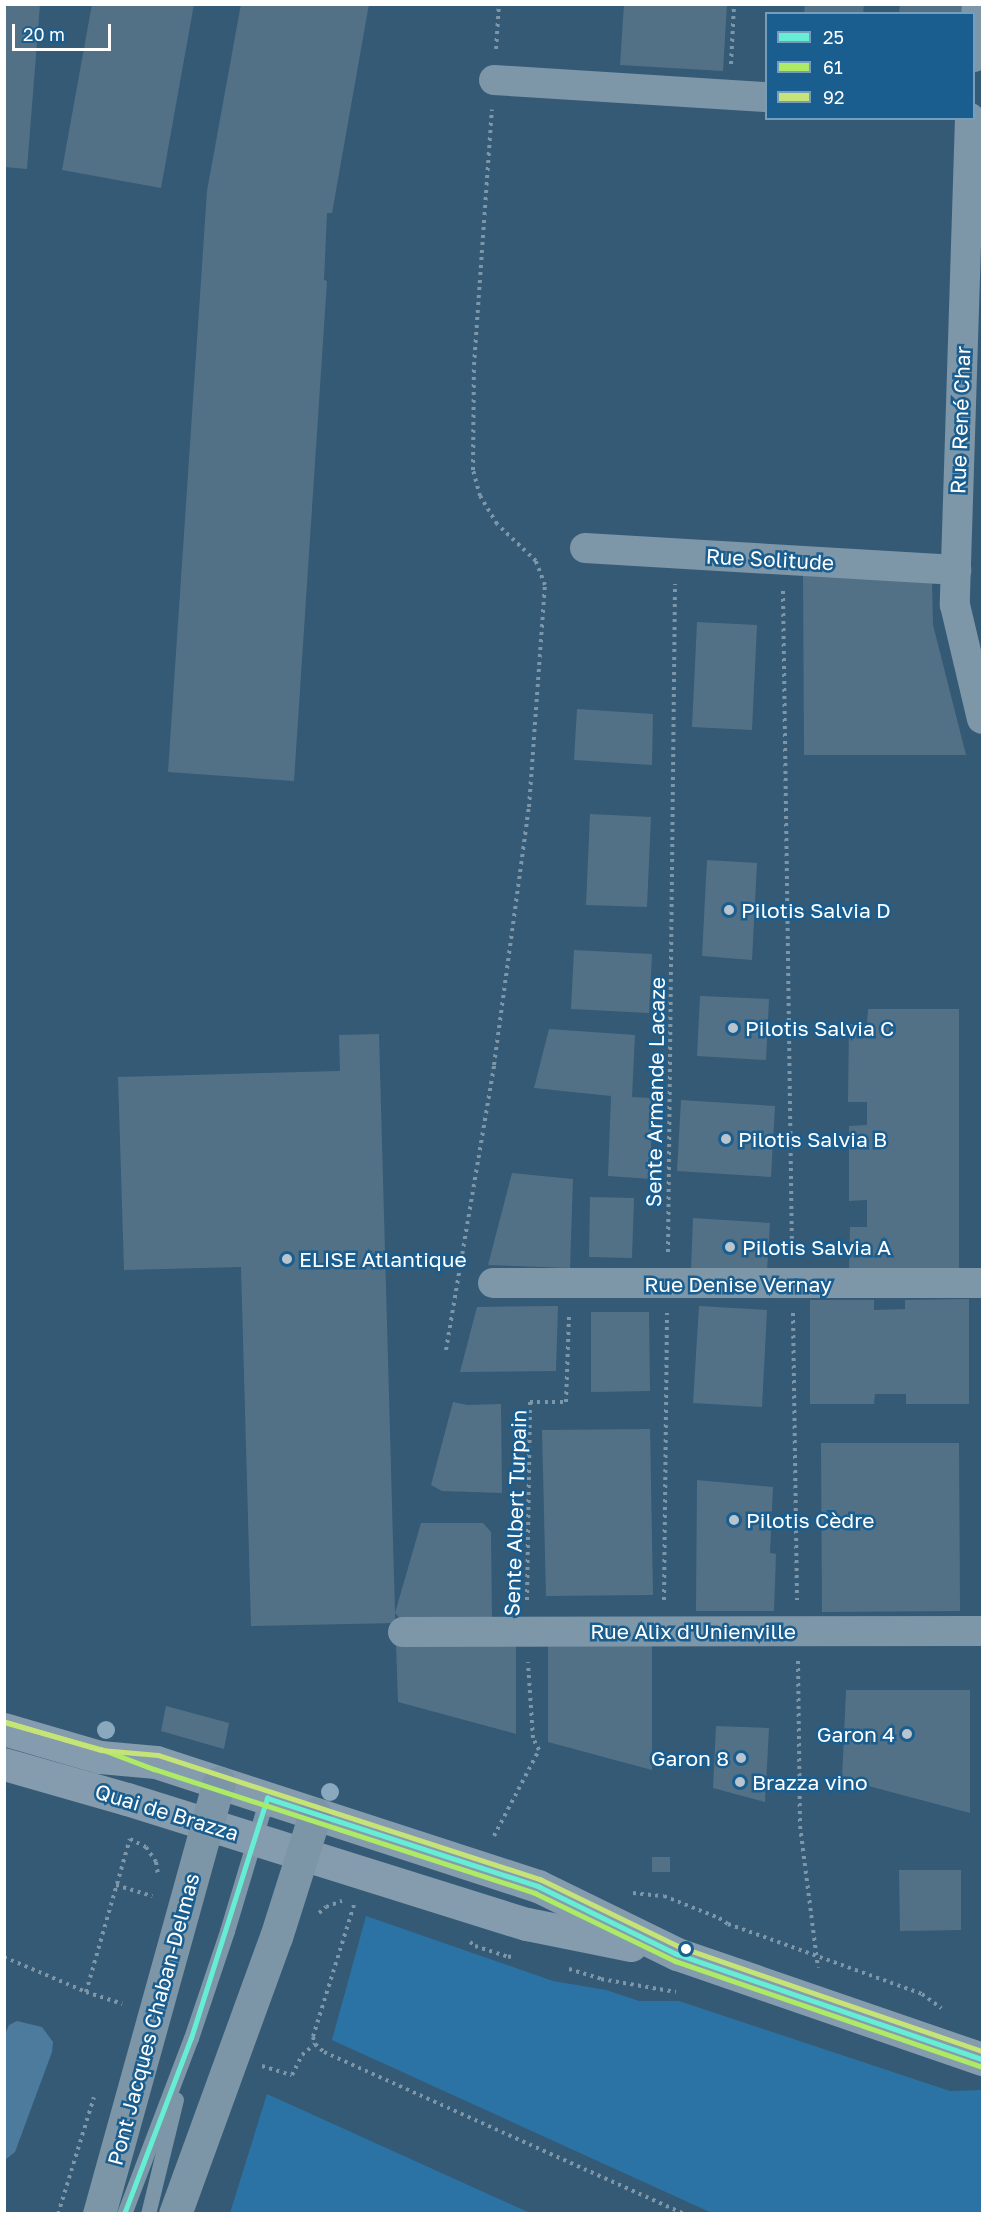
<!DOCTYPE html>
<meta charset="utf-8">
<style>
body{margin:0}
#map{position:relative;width:987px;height:2218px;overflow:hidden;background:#355a75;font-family:"Golos Text",sans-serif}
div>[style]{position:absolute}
.green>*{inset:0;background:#2b73a5}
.water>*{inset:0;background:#4d7b9d}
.building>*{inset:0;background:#537186}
.path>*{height:4px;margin-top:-2px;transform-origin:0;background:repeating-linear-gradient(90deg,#7d96a8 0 3px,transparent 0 7.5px)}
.lane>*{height:15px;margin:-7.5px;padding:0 7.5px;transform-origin:7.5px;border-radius:7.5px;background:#7d96a8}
.street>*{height:30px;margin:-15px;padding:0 15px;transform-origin:15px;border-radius:15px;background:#7d96a8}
.secondary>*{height:33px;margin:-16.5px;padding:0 16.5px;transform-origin:16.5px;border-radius:16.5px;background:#849cad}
.primary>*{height:33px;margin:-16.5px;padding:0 16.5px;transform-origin:16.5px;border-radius:16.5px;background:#7c95a7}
.bus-1>*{height:4.5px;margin:-2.25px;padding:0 2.25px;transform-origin:2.25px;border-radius:2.25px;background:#66eed5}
.bus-2>*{height:4.5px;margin:-2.25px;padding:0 2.25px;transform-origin:2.25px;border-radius:2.25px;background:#adea66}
.bus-3>*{height:4.5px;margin:-2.25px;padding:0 2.25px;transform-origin:2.25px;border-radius:2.25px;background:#c6e377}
.trees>*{width:18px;height:18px;margin:-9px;border-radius:50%;background:#8aa8be}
.dots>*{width:16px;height:16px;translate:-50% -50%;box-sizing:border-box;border:3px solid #1a5e90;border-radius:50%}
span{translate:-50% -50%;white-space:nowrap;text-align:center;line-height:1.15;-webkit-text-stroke:5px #1a5e90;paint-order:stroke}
.street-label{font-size:21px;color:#fff}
.poi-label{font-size:21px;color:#fff}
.left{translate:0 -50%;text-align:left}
.right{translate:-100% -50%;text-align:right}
.frame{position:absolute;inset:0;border:6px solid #fff;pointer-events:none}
.legend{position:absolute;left:765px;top:12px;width:210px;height:108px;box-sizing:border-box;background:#1a5e90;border:2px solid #769ebc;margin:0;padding:8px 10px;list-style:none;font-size:18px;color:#fff}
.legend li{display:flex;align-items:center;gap:12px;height:30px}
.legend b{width:30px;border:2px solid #769ebc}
.scale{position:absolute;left:12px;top:24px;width:99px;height:27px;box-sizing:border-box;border:3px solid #fff;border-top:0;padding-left:8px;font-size:18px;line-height:21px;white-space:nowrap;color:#fff;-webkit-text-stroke:4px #1a5e90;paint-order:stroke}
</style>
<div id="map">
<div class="green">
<div style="clip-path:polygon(366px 1916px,553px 1981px,606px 1990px,639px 2001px,679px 2001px,950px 2091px,982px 2090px,982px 2213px,712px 2213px,332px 2040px)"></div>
<div style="clip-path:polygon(267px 2094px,530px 2213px,230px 2213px)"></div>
</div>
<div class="water">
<div style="clip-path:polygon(17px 2021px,42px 2027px,53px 2042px,52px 2052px,15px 2152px,5px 2160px,5px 2034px,9px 2025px)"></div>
</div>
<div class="building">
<div style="clip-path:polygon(4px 4px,40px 4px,27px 169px,4px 167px)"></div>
<div style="clip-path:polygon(92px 4px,194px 4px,161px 188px,62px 170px)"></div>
<div style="clip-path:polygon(241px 4px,369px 4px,332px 213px,327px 213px,324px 280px,327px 281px,294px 781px,168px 772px,207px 191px)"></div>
<div style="clip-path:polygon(624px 4px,727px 4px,723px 71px,620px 65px)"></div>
<div style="clip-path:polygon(805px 4px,864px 4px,863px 14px,804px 14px)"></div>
<div style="clip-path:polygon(900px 4px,963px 4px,963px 14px,899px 14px)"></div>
<div style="clip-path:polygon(803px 575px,932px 582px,933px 625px,966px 755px,804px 755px)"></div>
<div style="clip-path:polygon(697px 622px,757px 625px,752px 730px,692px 727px)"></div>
<div style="clip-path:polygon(577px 709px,653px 714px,652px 765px,574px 760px)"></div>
<div style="clip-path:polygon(590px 814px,651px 817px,647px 907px,586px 905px)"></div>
<div style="clip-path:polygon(707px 860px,757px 863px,752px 960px,702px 956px)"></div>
<div style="clip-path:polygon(574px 950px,652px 954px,649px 1013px,571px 1009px)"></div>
<div style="clip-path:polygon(700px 996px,769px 999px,766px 1060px,697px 1056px)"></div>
<div style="clip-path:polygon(868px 1009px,959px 1009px,959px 1270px,849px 1270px,850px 1227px,867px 1227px,867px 1200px,849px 1201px,849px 1126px,867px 1125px,867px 1102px,848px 1102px,849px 1024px,867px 1024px)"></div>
<div style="clip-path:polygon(549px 1029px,635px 1035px,632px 1097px,651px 1098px,651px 1179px,608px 1176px,611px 1096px,534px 1088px)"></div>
<div style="clip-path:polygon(379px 1034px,395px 1613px,421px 1523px,483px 1523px,491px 1532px,492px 1620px,403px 1622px,395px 1613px,395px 1623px,251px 1626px,241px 1267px,124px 1270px,118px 1077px,340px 1071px,339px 1035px)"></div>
<div style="clip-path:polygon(681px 1100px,775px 1106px,771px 1177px,677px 1171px)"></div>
<div style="clip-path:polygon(512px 1173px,573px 1179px,570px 1268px,488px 1265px)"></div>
<div style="clip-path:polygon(590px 1197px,634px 1198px,632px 1258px,589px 1257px)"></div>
<div style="clip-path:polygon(693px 1218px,770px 1223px,767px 1271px,691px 1271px)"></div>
<div style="clip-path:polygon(969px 1299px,969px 1404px,906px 1404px,906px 1394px,875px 1394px,874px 1404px,810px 1404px,810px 1300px,874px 1300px,874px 1310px,905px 1309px,905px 1300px)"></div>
<div style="clip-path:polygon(558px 1306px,556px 1371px,460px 1372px,477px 1307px)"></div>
<div style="clip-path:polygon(699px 1306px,767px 1310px,762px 1407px,693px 1403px)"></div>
<div style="clip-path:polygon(591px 1312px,649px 1312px,650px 1391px,591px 1392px)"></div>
<div style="clip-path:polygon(453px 1402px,467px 1405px,501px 1404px,502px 1493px,442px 1491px,431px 1485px)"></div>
<div style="clip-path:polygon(650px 1429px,653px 1595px,546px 1596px,542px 1430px)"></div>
<div style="clip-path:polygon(821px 1443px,959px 1443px,960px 1611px,822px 1612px)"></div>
<div style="clip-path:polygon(697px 1480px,773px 1487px,770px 1553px,776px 1554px,774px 1611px,696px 1611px)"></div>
<div style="clip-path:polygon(516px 1643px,516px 1734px,398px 1702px,396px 1644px)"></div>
<div style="clip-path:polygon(652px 1643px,652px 1770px,548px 1742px,548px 1644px)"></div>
<div style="clip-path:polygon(846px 1690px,970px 1690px,970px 1813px,842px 1779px)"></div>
<div style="clip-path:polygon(166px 1706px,229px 1723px,224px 1749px,161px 1731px)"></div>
<div style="clip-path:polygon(716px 1726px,769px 1728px,765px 1802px,713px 1788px)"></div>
<div style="clip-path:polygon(652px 1857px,670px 1857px,670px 1872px,652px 1872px)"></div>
<div style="clip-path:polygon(899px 1870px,961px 1870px,961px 1930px,900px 1931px)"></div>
</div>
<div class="path">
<div style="left:496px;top:49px;width:45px;rotate:-86.2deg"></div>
<div style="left:731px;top:64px;width:60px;rotate:-87.1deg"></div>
<div style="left:783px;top:591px;width:661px;rotate:89.22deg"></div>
<div style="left:668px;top:1252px;width:668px;rotate:-89.4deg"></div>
<div style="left:793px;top:1313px;width:287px;rotate:89.2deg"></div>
<div style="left:446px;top:1350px;width:289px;rotate:-80.4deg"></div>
<div style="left:494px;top:1065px;width:260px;rotate:-82.3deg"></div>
<div style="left:529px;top:807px;width:223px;rotate:-85.9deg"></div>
<div style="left:545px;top:585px;width:26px;rotate:-111deg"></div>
<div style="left:536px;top:561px;width:54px;rotate:-136.5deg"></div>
<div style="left:497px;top:524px;width:33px;rotate:-121deg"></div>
<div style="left:480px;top:496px;width:27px;rotate:-105deg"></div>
<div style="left:473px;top:470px;width:105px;rotate:-89.5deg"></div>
<div style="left:474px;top:365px;width:256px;rotate:-86deg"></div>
<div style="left:527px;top:1600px;width:198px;rotate:-89.1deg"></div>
<div style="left:530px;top:1402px;width:36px"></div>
<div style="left:566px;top:1402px;width:88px;rotate:-88deg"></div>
<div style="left:664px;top:1600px;width:287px;rotate:-89.4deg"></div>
<div style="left:798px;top:1661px;width:165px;rotate:89.3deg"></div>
<div style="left:800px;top:1826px;width:143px;rotate:82.8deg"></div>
<div style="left:494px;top:1836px;width:97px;rotate:-62.4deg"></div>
<div style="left:539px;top:1750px;width:13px;rotate:-117deg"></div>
<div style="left:533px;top:1738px;width:76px;rotate:-93.8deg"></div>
<div style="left:116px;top:1885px;width:38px;rotate:17deg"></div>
<div style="left:633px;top:1893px;width:31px;rotate:6deg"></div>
<div style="left:664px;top:1896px;width:59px;rotate:21.8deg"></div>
<div style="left:719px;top:1918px;width:11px;rotate:34deg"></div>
<div style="left:728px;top:1924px;width:206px;rotate:19.8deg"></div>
<div style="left:922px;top:1994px;width:24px;rotate:36deg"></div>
<div style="left:354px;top:1905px;width:138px;rotate:107.3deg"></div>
<div style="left:313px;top:2037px;width:7px;rotate:74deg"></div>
<div style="left:315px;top:2044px;width:12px;rotate:42deg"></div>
<div style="left:324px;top:2052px;width:396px;rotate:24.2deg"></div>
<div style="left:319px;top:1913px;width:9px;rotate:-41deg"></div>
<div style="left:326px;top:1907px;width:17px;rotate:-21deg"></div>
<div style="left:470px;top:1942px;width:6px;rotate:39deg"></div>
<div style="left:475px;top:1946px;width:35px;rotate:18deg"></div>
<div style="left:508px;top:1957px;width:5px;rotate:-11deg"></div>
<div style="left:4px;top:1957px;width:89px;rotate:23.1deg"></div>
<div style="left:86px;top:1992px;width:38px;rotate:18deg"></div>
<div style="left:569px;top:1969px;width:34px;rotate:17deg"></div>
<div style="left:601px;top:1979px;width:76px;rotate:9.8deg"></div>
<div style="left:86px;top:1992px;width:159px;rotate:-74deg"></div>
<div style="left:130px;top:1839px;width:18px;rotate:27deg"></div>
<div style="left:146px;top:1847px;width:18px;rotate:56deg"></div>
<div style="left:156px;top:1862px;width:12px;rotate:81deg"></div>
<div style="left:262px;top:2066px;width:31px;rotate:17deg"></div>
<div style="left:292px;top:2075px;width:22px;rotate:-63deg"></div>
<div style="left:302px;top:2055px;width:17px;rotate:-40deg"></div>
<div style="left:58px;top:2214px;width:122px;rotate:-72.9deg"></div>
</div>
<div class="lane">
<div style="left:124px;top:2214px;width:188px;rotate:-69.2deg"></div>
<div style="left:191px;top:2038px;width:113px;rotate:-71.4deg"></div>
<div style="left:227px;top:1931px;width:139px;rotate:-73.3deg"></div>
<div style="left:148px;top:2214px;width:118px;rotate:-76.3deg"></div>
</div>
<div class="street">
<div style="left:974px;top:57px;width:53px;rotate:-86.8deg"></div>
<div style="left:494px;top:80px;width:273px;rotate:3.6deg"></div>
<div style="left:970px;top:118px;width:487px;rotate:91.8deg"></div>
<div style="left:955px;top:605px;width:117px;rotate:76.7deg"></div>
<div style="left:585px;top:548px;width:372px;rotate:3.4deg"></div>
<div style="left:493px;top:1283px;width:489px"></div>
<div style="left:403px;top:1632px;width:579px;rotate:-0.1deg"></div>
</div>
<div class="secondary">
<div style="left:4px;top:1729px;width:100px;rotate:16.3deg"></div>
<div style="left:100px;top:1757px;width:56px;rotate:5.1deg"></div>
<div style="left:156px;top:1762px;width:402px;rotate:18deg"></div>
<div style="left:538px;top:1886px;width:155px;rotate:26.1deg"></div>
<div style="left:677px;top:1954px;width:323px;rotate:19deg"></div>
<div style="left:4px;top:1764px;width:128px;rotate:15.9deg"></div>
<div style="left:127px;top:1799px;width:419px;rotate:17.4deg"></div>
<div style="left:527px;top:1924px;width:106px;rotate:11.4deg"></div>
</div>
<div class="primary">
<div style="left:99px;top:2214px;width:448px;rotate:-74.5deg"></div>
<div style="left:175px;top:2214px;width:295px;rotate:-70deg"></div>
<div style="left:276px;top:1937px;width:129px;rotate:-72.4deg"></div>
</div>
<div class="bus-1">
<div style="left:267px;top:1798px;width:285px;rotate:18deg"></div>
<div style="left:538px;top:1886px;width:155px;rotate:26.1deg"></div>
<div style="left:677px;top:1954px;width:323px;rotate:19deg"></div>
<div style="left:124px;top:2214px;width:188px;rotate:-69.2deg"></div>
<div style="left:191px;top:2038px;width:252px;rotate:-72.4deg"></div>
</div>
<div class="bus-2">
<div style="left:4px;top:1722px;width:101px;rotate:15.6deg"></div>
<div style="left:101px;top:1749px;width:57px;rotate:20.7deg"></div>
<div style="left:154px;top:1769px;width:401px;rotate:18deg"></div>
<div style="left:535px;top:1893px;width:156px;rotate:25.9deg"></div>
<div style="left:675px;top:1961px;width:323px;rotate:19deg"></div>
</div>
<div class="bus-3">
<div style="left:6px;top:1722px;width:99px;rotate:16.4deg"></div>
<div style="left:101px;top:1750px;width:57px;rotate:5deg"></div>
<div style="left:158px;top:1755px;width:402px;rotate:18deg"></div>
<div style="left:540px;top:1879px;width:156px;rotate:25.9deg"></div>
<div style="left:680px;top:1947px;width:319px;rotate:19deg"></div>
</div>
<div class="trees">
<div style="left:106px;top:1730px"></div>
<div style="left:330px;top:1792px"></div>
</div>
<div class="dots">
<div style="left:729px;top:910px;background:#b8c5cf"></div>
<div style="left:733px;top:1028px;background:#b8c5cf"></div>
<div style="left:726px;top:1139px;background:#b8c5cf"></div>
<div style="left:730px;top:1247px;background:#b8c5cf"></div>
<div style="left:287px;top:1259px;background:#b8c5cf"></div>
<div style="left:734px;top:1520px;background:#b8c5cf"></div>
<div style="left:907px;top:1734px;background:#b8c5cf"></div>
<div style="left:741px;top:1758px;background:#b8c5cf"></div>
<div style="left:740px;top:1782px;background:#b8c5cf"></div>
<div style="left:686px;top:1949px;background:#fff"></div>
</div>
<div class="street-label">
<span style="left:960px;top:420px;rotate:-88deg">Rue René Char</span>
<span style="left:770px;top:559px;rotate:3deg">Rue Solitude</span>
<span style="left:655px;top:1092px;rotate:-89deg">Sente Armande Lacaze</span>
<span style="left:738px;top:1284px">Rue Denise Vernay</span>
<span style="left:515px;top:1513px;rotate:-88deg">Sente Albert Turpain</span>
<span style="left:693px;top:1631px">Rue Alix d'Unienville</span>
<span style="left:167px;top:1812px;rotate:17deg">Quai de Brazza</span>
<span style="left:153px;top:2019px;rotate:-75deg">Pont Jacques Chaban-Delmas</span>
</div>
<div class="poi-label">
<span class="left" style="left:741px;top:910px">Pilotis Salvia D</span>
<span class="left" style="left:745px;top:1028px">Pilotis Salvia C</span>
<span class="left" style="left:738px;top:1139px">Pilotis Salvia B</span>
<span class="left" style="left:742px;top:1247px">Pilotis Salvia A</span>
<span class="left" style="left:299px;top:1259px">ELISE Atlantique</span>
<span class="left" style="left:746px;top:1520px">Pilotis Cèdre</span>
<span class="right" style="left:895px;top:1734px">Garon 4</span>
<span class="right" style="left:729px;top:1758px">Garon 8</span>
<span class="left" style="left:752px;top:1782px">Brazza vino</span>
</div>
<div class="frame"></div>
<ul class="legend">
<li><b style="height:8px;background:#66eed5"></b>25</li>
<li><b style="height:8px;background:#adea66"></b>61</li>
<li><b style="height:8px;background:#c6e377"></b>92</li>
</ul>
<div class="scale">20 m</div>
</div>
